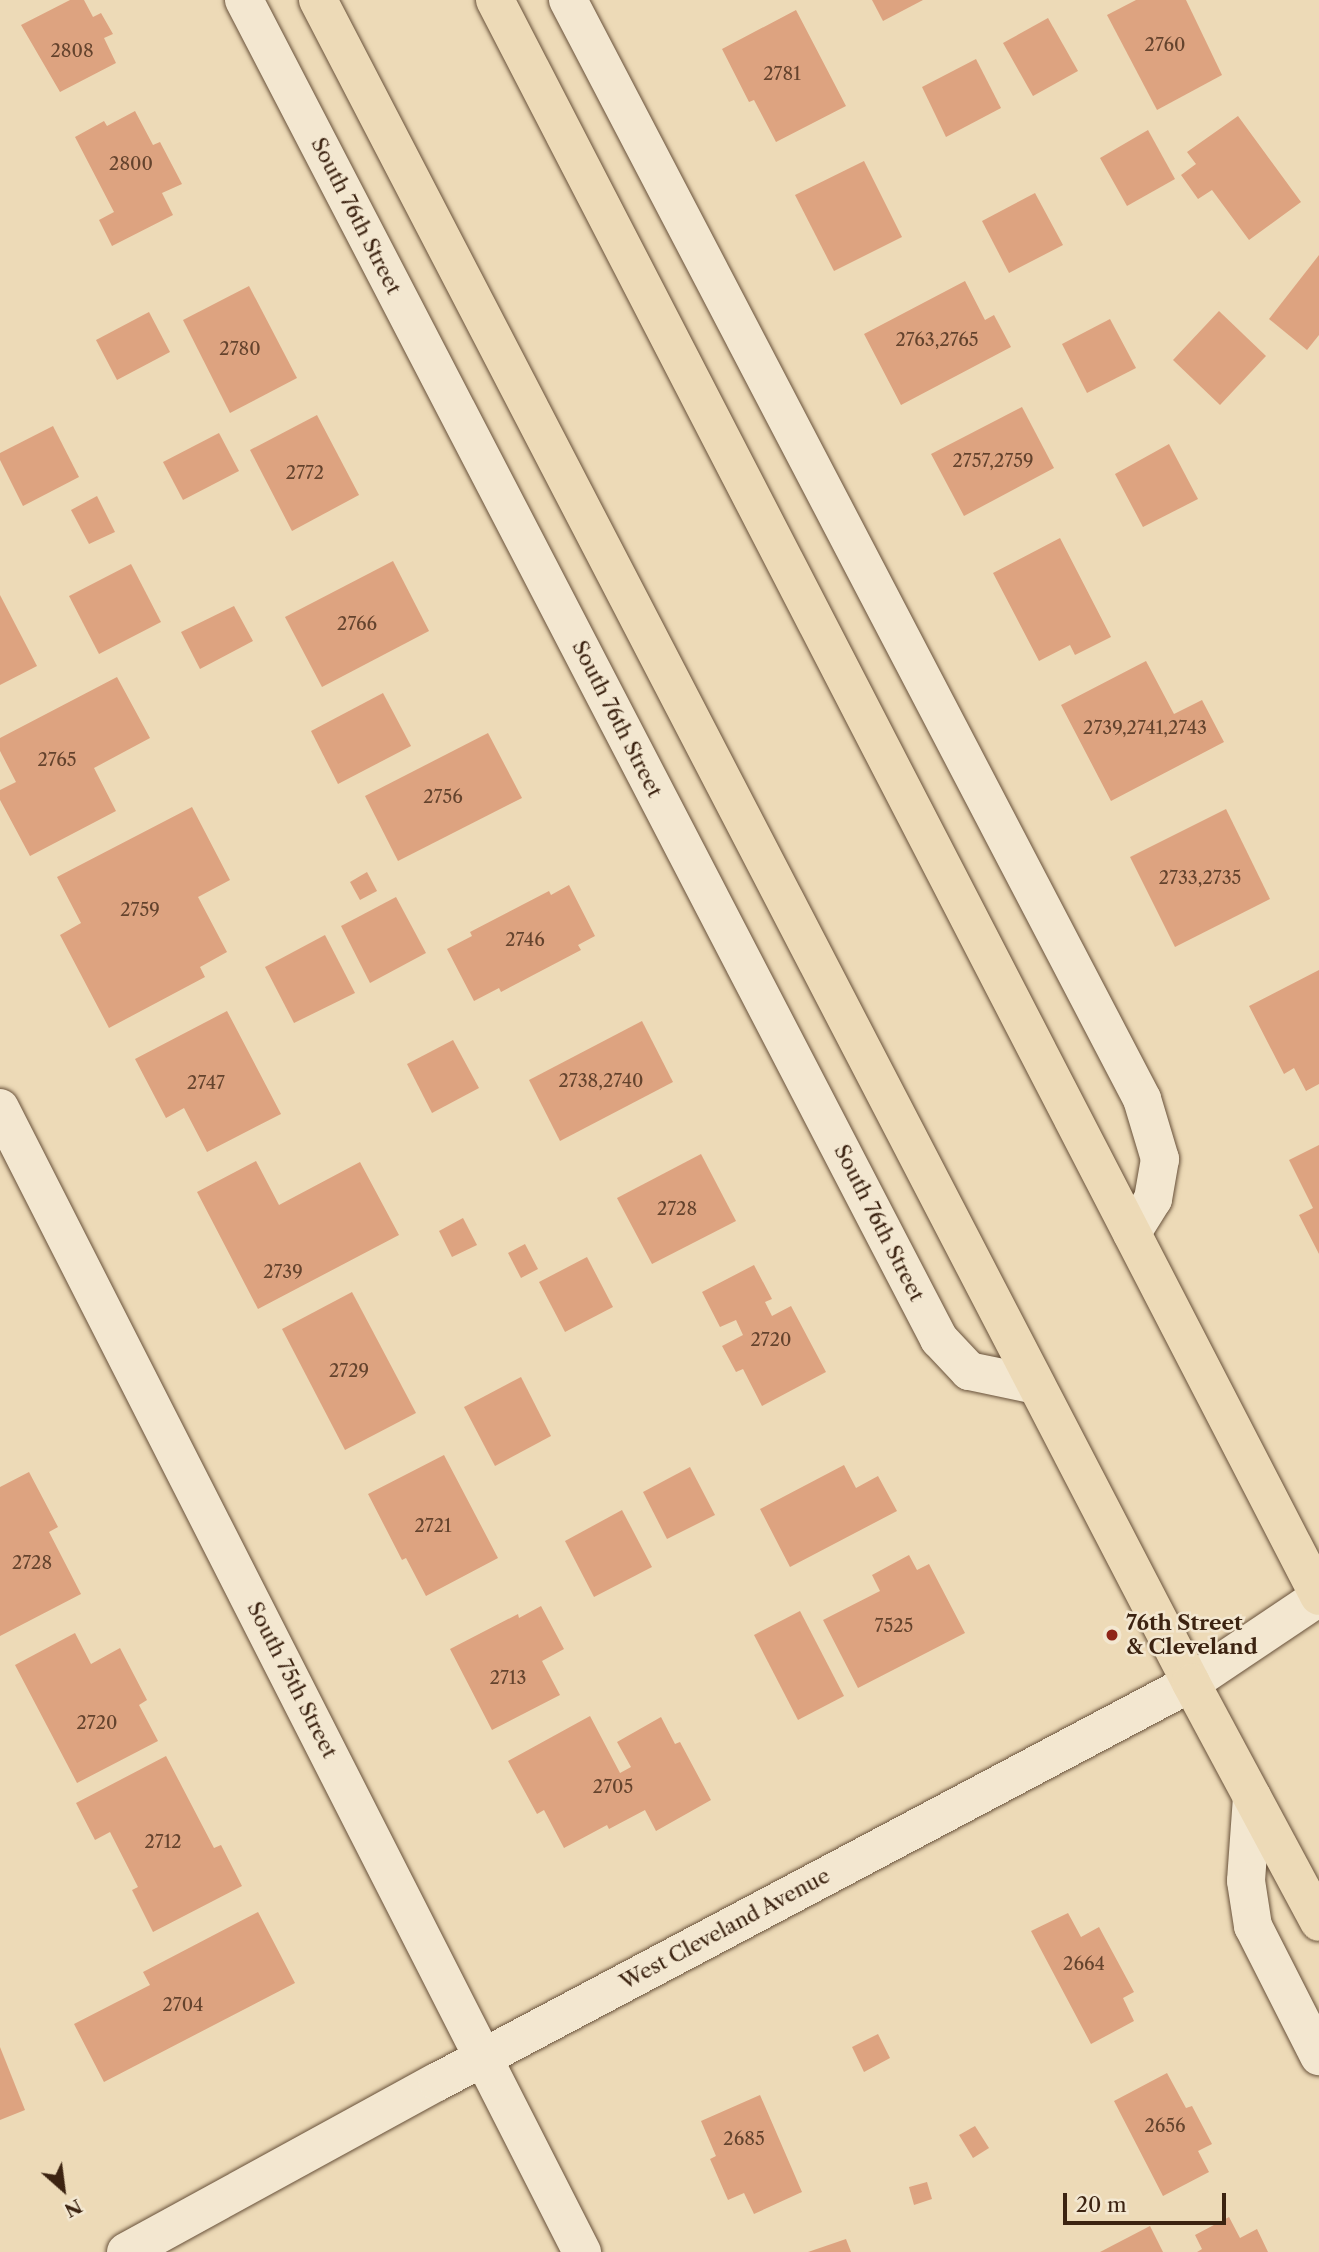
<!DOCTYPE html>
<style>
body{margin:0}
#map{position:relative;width:1319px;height:2252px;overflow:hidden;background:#eddab7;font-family:"Libre Caslon Text",serif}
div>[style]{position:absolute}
.building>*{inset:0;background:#dda380}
.roads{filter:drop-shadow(0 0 2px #68513a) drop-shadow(0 0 2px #68513a)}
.minor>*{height:38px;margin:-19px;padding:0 19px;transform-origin:19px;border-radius:19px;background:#f3e7d0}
.major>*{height:38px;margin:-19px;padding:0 19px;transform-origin:19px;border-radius:19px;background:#eddab7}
.dots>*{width:19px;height:19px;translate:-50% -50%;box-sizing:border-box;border:4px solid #f3e7d0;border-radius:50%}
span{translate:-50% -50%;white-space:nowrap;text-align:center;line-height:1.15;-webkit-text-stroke:5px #f3e7d0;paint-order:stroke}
.number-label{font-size:18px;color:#64432d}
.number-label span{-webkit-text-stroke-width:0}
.street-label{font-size:21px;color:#3c2311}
.poi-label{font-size:21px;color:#3c2311;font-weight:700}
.left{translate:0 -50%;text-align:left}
.north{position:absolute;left:28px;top:2154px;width:70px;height:70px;-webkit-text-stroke:5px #f3e7d0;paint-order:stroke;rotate:152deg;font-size:19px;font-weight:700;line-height:28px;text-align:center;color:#3c2311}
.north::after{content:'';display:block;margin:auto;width:24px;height:32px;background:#3c2311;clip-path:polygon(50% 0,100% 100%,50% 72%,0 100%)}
.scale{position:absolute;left:1063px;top:2193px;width:163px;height:32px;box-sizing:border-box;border:4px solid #3c2311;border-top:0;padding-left:9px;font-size:21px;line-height:24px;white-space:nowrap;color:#3c2311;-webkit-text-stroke:5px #f3e7d0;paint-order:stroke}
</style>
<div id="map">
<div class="building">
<div style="clip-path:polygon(70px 0,84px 0,93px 17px,101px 13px,113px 34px,104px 38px,116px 63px,60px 92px,21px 25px)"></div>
<div style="clip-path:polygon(872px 0,923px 0,883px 21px)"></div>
<div style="clip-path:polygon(1136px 0,1186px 0,1222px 75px,1157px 110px,1107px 15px)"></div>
<div style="clip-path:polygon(796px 10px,846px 106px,776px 142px,754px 100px,749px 102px,722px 49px)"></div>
<div style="clip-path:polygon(1048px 18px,1078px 71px,1033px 96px,1003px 43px)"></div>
<div style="clip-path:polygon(976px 59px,1001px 108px,946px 137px,922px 87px)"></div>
<div style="clip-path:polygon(135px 111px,153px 145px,160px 142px,182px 184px,162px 193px,173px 215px,112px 246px,99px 220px,114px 212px,75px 137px,104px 121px,107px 126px)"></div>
<div style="clip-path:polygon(1238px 116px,1301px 202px,1249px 240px,1212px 190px,1198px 199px,1181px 175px,1196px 164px,1187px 152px)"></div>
<div style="clip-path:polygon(1148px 130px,1175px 179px,1127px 206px,1100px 158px)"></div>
<div style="clip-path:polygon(864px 161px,902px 237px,834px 271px,795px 195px)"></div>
<div style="clip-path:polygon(1035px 193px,1063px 245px,1009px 273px,982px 221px)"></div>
<div style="clip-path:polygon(1319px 255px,1319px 335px,1307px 350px,1269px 319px)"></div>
<div style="clip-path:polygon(965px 281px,985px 320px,994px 315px,1011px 347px,901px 405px,864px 334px)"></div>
<div style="clip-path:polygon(249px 286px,297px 378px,230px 413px,183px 320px)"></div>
<div style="clip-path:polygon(1219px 311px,1266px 356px,1220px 405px,1173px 360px)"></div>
<div style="clip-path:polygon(149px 312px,170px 352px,117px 380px,96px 340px)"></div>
<div style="clip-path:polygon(1110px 319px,1136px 368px,1087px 393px,1062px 344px)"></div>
<div style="clip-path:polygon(1022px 407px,1054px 468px,964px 516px,931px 454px)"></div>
<div style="clip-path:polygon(317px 415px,359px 495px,292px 531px,250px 450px)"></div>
<div style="clip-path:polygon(53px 426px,79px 477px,23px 506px,0 460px,0 453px)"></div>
<div style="clip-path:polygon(219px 433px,239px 471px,183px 500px,163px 462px)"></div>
<div style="clip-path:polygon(1169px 444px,1198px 499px,1143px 527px,1115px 474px)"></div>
<div style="clip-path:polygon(97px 496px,115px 532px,89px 544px,71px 510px)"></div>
<div style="clip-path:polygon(1060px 538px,1111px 637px,1075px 655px,1070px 645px,1039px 661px,993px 573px)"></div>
<div style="clip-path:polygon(393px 561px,429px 631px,322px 687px,285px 617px)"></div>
<div style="clip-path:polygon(131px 564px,161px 622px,99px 654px,69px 596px)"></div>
<div style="clip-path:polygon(0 595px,37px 666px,0 685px)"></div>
<div style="clip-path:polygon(234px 606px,253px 641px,200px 669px,181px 632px)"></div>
<div style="clip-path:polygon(1146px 661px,1174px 714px,1202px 700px,1224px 742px,1111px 801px,1061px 705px)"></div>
<div style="clip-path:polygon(117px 677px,150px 738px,94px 768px,116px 811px,30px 856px,0 800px,0 790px,16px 782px,0 751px,0 738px)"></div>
<div style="clip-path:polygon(383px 693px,411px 746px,338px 784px,311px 731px)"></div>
<div style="clip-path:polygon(488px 733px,522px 798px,398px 861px,365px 796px)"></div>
<div style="clip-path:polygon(192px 807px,230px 880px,198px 897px,227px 952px,200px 967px,205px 977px,109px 1028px,60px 935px,81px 923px,57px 877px)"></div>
<div style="clip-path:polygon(1226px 809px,1270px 899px,1175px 947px,1130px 857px)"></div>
<div style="clip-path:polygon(367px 872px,377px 891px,360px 900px,350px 882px)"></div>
<div style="clip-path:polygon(569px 885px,595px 936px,578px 945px,581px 950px,501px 992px,499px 988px,474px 1001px,447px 949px,472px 936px,470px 932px,549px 891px,551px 895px)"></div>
<div style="clip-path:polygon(396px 897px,426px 953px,370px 983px,341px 926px)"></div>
<div style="clip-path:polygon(325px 935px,355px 993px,294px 1023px,265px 967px)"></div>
<div style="clip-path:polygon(1319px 970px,1319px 1084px,1306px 1091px,1294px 1068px,1284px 1074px,1249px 1006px)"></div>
<div style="clip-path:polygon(227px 1011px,281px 1114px,207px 1152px,184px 1108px,166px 1118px,135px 1059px)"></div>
<div style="clip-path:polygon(642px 1021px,673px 1082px,560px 1141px,529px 1080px)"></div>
<div style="clip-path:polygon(453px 1040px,479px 1088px,432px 1113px,407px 1064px)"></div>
<div style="clip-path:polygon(1319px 1145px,1319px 1254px,1299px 1215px,1313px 1208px,1289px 1160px)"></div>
<div style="clip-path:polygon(701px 1154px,736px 1221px,652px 1264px,617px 1198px)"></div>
<div style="clip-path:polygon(256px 1161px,279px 1205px,360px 1162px,399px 1235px,258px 1309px,197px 1192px)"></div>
<div style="clip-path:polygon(463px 1218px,477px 1245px,452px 1257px,439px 1231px)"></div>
<div style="clip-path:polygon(525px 1244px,538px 1269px,521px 1278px,508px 1253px)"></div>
<div style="clip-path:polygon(587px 1257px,613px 1307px,565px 1332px,539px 1282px)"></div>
<div style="clip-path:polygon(754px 1265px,772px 1299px,765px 1302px,772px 1316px,791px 1306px,826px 1372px,762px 1406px,743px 1369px,736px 1372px,722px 1346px,743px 1335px,736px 1320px,720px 1327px,702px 1292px)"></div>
<div style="clip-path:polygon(352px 1292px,416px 1413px,345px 1450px,282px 1329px)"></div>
<div style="clip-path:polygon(521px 1377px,551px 1436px,495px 1466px,464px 1407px)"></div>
<div style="clip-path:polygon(444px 1455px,498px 1558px,426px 1596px,406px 1558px,402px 1560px,368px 1494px)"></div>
<div style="clip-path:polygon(844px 1465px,856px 1488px,878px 1476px,897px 1511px,790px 1567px,760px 1509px)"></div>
<div style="clip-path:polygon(690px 1467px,715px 1515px,667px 1539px,643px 1492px)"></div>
<div style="clip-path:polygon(29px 1472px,58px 1527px,49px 1532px,81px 1594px,0 1636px,0 1487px)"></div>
<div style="clip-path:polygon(622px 1510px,652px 1567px,594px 1597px,565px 1541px)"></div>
<div style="clip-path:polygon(909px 1555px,917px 1570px,929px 1564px,965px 1633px,858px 1688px,823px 1620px,880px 1591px,872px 1575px)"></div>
<div style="clip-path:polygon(541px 1606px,564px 1649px,542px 1661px,560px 1695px,492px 1730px,450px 1649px,518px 1614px,519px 1618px)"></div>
<div style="clip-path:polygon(800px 1611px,844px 1696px,798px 1720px,754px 1635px)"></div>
<div style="clip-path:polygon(75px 1633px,91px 1664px,120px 1648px,147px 1700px,139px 1705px,158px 1741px,77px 1783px,15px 1665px)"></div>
<div style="clip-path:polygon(590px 1716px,620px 1773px,631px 1767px,617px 1742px,661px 1717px,675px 1744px,680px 1742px,711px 1800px,656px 1831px,645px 1810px,609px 1829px,607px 1825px,564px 1848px,544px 1810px,537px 1814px,508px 1761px)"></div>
<div style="clip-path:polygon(166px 1756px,214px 1848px,221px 1845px,242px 1886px,153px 1932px,132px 1890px,138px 1887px,110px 1832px,95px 1840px,76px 1803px)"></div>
<div style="clip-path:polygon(258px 1912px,295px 1983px,104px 2082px,74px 2024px,150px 1985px,143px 1972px)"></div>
<div style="clip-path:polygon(1068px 1913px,1081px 1937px,1099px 1927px,1134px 1992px,1123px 1998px,1134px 2021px,1091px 2044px,1031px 1931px)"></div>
<div style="clip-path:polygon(878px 2034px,890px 2058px,864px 2072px,852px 2047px)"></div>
<div style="clip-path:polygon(0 2047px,25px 2110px,0 2120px)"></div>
<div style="clip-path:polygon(1167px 2073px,1186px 2108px,1192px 2106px,1212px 2144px,1198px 2151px,1209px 2172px,1163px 2196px,1114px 2101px)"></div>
<div style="clip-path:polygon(760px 2095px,802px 2192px,754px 2214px,744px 2193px,728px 2200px,710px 2159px,716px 2156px,701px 2121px)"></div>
<div style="clip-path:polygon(975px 2126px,989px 2148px,973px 2158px,959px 2135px)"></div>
<div style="clip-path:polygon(927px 2182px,932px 2199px,914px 2205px,909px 2187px)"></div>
<div style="clip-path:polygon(1229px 2217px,1240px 2238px,1257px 2229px,1268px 2252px,1197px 2252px,1202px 2249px,1195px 2235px)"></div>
<div style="clip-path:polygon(1150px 2226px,1163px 2252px,1100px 2252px)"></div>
<div style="clip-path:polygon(846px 2239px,851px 2252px,808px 2252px)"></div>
</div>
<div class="roads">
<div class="minor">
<div style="left:244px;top:0;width:1509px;rotate:62.57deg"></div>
<div style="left:939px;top:1339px;width:44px;rotate:46.8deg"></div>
<div style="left:969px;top:1371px;width:68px;rotate:11.8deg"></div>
<div style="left:568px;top:0;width:1240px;rotate:62.42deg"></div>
<div style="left:1142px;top:1099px;width:63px;rotate:73.3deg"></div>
<div style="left:1160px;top:1159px;width:41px;rotate:99.9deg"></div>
<div style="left:1153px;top:1199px;width:40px;rotate:122deg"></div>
<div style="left:0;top:1108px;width:1284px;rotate:63.04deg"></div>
<div style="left:1252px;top:1797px;width:84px;rotate:94.1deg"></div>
<div style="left:1246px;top:1881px;width:46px;rotate:81.2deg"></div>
<div style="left:1253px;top:1926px;width:146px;rotate:63.1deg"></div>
<div style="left:126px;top:2252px;width:354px;rotate:-28.7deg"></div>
<div style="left:437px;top:2082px;width:853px;rotate:-27.89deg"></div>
<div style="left:1191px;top:1683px;width:154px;rotate:-33.9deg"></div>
</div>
<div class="major">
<div style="left:318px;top:0;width:1896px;rotate:62.58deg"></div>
<div style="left:1191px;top:1683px;width:271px;rotate:61.8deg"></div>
<div style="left:495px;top:0;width:1796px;rotate:62.69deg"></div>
</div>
</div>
<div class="dots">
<div style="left:1112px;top:1635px;background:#8f2418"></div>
</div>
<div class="number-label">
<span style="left:1165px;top:45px">2760</span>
<span style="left:72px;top:51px">2808</span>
<span style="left:782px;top:74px">2781</span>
<span style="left:131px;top:164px">2800</span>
<span style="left:937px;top:340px">2763,2765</span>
<span style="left:240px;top:349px">2780</span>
<span style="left:993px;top:461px">2757,2759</span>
<span style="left:305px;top:473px">2772</span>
<span style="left:357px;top:624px">2766</span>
<span style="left:1145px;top:728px">2739,2741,2743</span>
<span style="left:57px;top:760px">2765</span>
<span style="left:443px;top:797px">2756</span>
<span style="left:1200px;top:878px">2733,2735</span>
<span style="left:140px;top:910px">2759</span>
<span style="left:525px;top:940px">2746</span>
<span style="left:601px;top:1081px">2738,2740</span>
<span style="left:206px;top:1083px">2747</span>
<span style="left:677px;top:1209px">2728</span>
<span style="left:283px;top:1272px">2739</span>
<span style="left:771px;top:1340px">2720</span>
<span style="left:349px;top:1371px">2729</span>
<span style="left:433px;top:1526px">2721</span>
<span style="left:32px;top:1563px">2728</span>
<span style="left:894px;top:1626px">7525</span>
<span style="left:508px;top:1678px">2713</span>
<span style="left:97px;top:1723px">2720</span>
<span style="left:613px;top:1787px">2705</span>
<span style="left:163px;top:1842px">2712</span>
<span style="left:1084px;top:1964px">2664</span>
<span style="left:183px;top:2005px">2704</span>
<span style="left:1165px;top:2126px">2656</span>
<span style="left:744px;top:2139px">2685</span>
</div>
<div class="street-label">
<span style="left:356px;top:216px;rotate:63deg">South 76th Street</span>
<span style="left:617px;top:719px;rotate:63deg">South 76th Street</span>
<span style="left:879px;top:1223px;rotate:63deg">South 76th Street</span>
<span style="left:292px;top:1680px;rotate:63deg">South 75th Street</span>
<span style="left:725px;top:1929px;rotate:-28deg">West Cleveland Avenue</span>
</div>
<div class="poi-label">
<span class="left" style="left:1126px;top:1635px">76th Street<br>&amp; Cleveland</span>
</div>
<div class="north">N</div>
<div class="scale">20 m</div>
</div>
